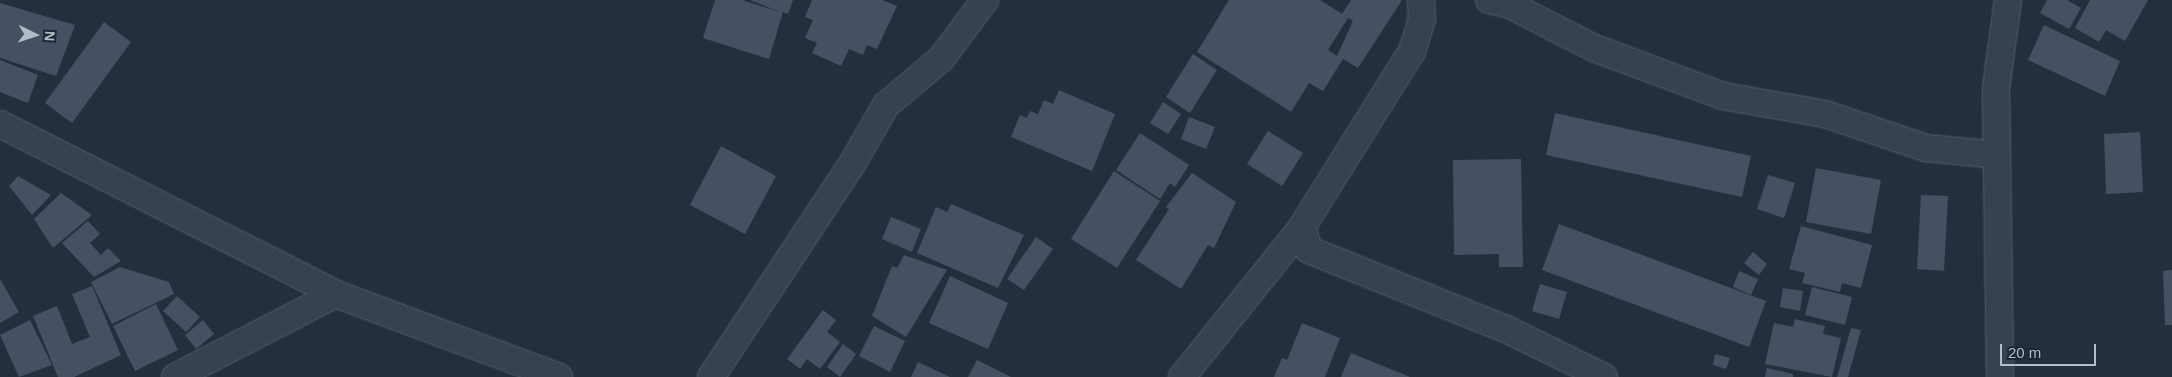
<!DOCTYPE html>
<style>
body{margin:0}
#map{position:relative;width:2172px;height:377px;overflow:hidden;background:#242f3e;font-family:Arial,sans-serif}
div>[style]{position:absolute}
.building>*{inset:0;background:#455162}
.roads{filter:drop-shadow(0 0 1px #565f6c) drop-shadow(0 0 1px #565f6c)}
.minor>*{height:26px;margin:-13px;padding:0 13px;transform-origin:13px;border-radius:13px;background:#38414e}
span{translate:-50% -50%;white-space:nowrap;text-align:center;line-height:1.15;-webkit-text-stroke:5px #1d2633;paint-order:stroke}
.north{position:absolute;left:10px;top:10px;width:50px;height:50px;-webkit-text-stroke:4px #1d2633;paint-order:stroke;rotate:94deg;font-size:14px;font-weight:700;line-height:20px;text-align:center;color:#b4bcc9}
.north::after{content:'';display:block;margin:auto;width:18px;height:22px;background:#b4bcc9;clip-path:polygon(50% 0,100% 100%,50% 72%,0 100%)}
.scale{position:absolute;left:2000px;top:344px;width:96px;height:22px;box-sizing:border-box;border:2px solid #b4bcc9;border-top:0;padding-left:6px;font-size:15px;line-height:18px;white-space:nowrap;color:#b4bcc9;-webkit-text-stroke:4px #1d2633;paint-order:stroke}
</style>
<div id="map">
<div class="building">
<div style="clip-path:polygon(715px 0,742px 0,780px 12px,750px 0,793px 0,788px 14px,783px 12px,769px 59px,703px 38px)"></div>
<div style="clip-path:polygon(812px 0,882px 0,897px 6px,877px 49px,867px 45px,863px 55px,849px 49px,841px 66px,812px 53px,817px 43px,805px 38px,813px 20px,805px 17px)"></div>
<div style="clip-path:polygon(evenodd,1229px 0,1320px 0,1342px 14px,1351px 0,1402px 0,1358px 68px,1343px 59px,1323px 91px,1309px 83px,1291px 112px,1197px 52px,1229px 0,1348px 18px,1353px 21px,1337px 56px,1328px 50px,1348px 18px)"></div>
<div style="clip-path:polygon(2047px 0,2067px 0,2081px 8px,2069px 29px,2040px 13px)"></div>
<div style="clip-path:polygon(2090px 0,2148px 0,2125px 41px,2106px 30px,2099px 42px,2075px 28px)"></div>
<div style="clip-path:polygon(0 3px,75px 25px,56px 76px,0 58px)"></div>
<div style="clip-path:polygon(104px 22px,131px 42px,72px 123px,45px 103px)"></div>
<div style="clip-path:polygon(2044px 25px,2120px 61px,2105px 96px,2028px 60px)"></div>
<div style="clip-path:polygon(1193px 54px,1217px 70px,1190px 113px,1166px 97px)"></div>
<div style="clip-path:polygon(0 60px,38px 75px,28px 103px,0 92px)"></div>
<div style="clip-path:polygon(1059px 90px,1115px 114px,1092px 171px,1011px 137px,1020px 115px,1027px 118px,1030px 111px,1038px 114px,1044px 100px,1053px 104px)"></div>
<div style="clip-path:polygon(1163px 102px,1181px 114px,1168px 134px,1150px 123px)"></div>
<div style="clip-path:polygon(1555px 113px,1751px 156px,1742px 197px,1546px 155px)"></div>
<div style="clip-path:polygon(1189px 117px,1215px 127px,1206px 149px,1181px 139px)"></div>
<div style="clip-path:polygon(1268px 131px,1303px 153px,1282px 186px,1247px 164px)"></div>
<div style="clip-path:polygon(2140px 132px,2143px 192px,2106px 194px,2104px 134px)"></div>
<div style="clip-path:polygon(1140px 133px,1189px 165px,1175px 187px,1170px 183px,1160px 199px,1116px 170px)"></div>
<div style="clip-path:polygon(721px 146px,776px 176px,745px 234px,690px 205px)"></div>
<div style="clip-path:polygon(1521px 159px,1523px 267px,1499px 267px,1499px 254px,1454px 255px,1453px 160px)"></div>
<div style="clip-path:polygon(1816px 168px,1881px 180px,1871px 234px,1806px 222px)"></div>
<div style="clip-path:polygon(1114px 171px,1160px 201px,1117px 268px,1071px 239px)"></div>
<div style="clip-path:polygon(1192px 173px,1236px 202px,1214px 248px,1208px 245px,1181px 289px,1136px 260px,1169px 209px,1166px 207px)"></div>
<div style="clip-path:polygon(1768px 175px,1795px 183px,1784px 218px,1757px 209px)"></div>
<div style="clip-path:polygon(18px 176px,51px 195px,32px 215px,9px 186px)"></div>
<div style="clip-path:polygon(61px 193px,92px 215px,53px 248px,34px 219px)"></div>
<div style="clip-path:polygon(1921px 195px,1948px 196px,1944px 271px,1917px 269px)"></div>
<div style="clip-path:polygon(951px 204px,1024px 235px,998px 288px,917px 253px,936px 207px,947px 212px)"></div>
<div style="clip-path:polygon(891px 217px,921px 229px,912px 252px,882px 239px)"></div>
<div style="clip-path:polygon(88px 221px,100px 234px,90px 243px,101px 255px,108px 248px,121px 261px,94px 277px,62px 243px)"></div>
<div style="clip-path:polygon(1559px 224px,1766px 301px,1749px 347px,1542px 270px)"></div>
<div style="clip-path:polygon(1801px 226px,1872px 245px,1861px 288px,1842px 283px,1840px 292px,1802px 283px,1805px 273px,1789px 269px)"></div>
<div style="clip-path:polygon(1036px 237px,1053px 249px,1024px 290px,1007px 279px)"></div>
<div style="clip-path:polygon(1753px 252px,1767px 264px,1759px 275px,1744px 263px)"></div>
<div style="clip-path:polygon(904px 255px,947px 270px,906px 337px,872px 316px,892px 266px,897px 268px)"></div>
<div style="clip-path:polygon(120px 267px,169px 282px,174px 294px,112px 324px,91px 282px)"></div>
<div style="clip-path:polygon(2172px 270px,2172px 325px,2165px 325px,2163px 271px)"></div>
<div style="clip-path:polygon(1739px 271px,1758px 279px,1751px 295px,1733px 287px)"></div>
<div style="clip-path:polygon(950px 276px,1008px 303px,988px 349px,929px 323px)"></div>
<div style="clip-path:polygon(0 279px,19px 312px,0 323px)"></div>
<div style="clip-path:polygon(1540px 284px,1567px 292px,1559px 319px,1532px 311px)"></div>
<div style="clip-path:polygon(92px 286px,121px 355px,74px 377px,58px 377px,33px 316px,57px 306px,72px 344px,90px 337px,72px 294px)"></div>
<div style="clip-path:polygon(1812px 287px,1852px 297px,1845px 325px,1805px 315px)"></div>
<div style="clip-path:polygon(1783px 288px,1803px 291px,1800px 311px,1780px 307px)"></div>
<div style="clip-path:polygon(177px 296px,200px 317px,186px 332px,163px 311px)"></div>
<div style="clip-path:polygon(156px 304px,178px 350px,135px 371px,113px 326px)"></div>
<div style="clip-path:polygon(823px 310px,836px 320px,827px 332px,840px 342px,820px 369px,807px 359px,800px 369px,787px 359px)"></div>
<div style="clip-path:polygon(1795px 319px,1825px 326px,1823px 334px,1841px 338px,1832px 377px,1765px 364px,1774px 323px,1793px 327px)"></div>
<div style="clip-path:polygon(30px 320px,52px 365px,19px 377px,0 335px)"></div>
<div style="clip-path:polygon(203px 320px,214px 334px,196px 349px,185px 335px)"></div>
<div style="clip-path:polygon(1302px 323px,1340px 338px,1325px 377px,1274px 377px,1282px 358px,1287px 360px)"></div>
<div style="clip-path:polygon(874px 326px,905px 341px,890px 372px,859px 356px)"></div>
<div style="clip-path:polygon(1851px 328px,1861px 330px,1848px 377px,1837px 377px)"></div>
<div style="clip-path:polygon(843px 344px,856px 354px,840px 377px,827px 367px)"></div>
<div style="clip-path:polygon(1351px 353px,1410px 377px,1341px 377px)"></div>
<div style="clip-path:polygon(1715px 354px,1730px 358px,1726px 369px,1713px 365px)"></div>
<div style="clip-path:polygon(977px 360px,1011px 377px,968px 377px)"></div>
<div style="clip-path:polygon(918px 362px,950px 377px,911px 377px)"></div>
<div style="clip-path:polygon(1767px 368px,1793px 374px,1793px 377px,1765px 377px)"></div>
</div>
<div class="roads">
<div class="minor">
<div style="left:1421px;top:0;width:19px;rotate:87deg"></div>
<div style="left:1422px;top:19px;width:34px;rotate:107deg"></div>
<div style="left:1412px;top:51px;width:208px;rotate:122deg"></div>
<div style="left:1302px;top:227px;width:24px;rotate:73deg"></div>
<div style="left:1309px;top:250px;width:212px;rotate:21.9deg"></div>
<div style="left:1506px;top:329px;width:109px;rotate:26.1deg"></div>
<div style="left:1489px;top:0;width:22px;rotate:13deg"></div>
<div style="left:1510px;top:5px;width:94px;rotate:27.1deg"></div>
<div style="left:1594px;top:48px;width:138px;rotate:20.4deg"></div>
<div style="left:1723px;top:96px;width:104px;rotate:10deg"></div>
<div style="left:1825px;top:114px;width:107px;rotate:18.6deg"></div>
<div style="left:1926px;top:148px;width:71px;rotate:5.6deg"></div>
<div style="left:0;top:124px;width:377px;rotate:26.8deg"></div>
<div style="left:336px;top:294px;width:238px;rotate:20.4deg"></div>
<div style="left:175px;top:377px;width:181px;rotate:-27.3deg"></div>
<div style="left:711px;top:377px;width:255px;rotate:-56.5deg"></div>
<div style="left:852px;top:164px;width:68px;rotate:-60deg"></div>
<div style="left:886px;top:105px;width:72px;rotate:-39.9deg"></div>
<div style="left:941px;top:59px;width:74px;rotate:-53.3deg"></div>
<div style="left:1182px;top:377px;width:192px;rotate:-51.3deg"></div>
<div style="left:2000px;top:377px;width:289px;rotate:-90.8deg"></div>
<div style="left:1996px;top:88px;width:89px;rotate:-82.2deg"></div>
</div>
</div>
<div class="north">N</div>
<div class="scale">20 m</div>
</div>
